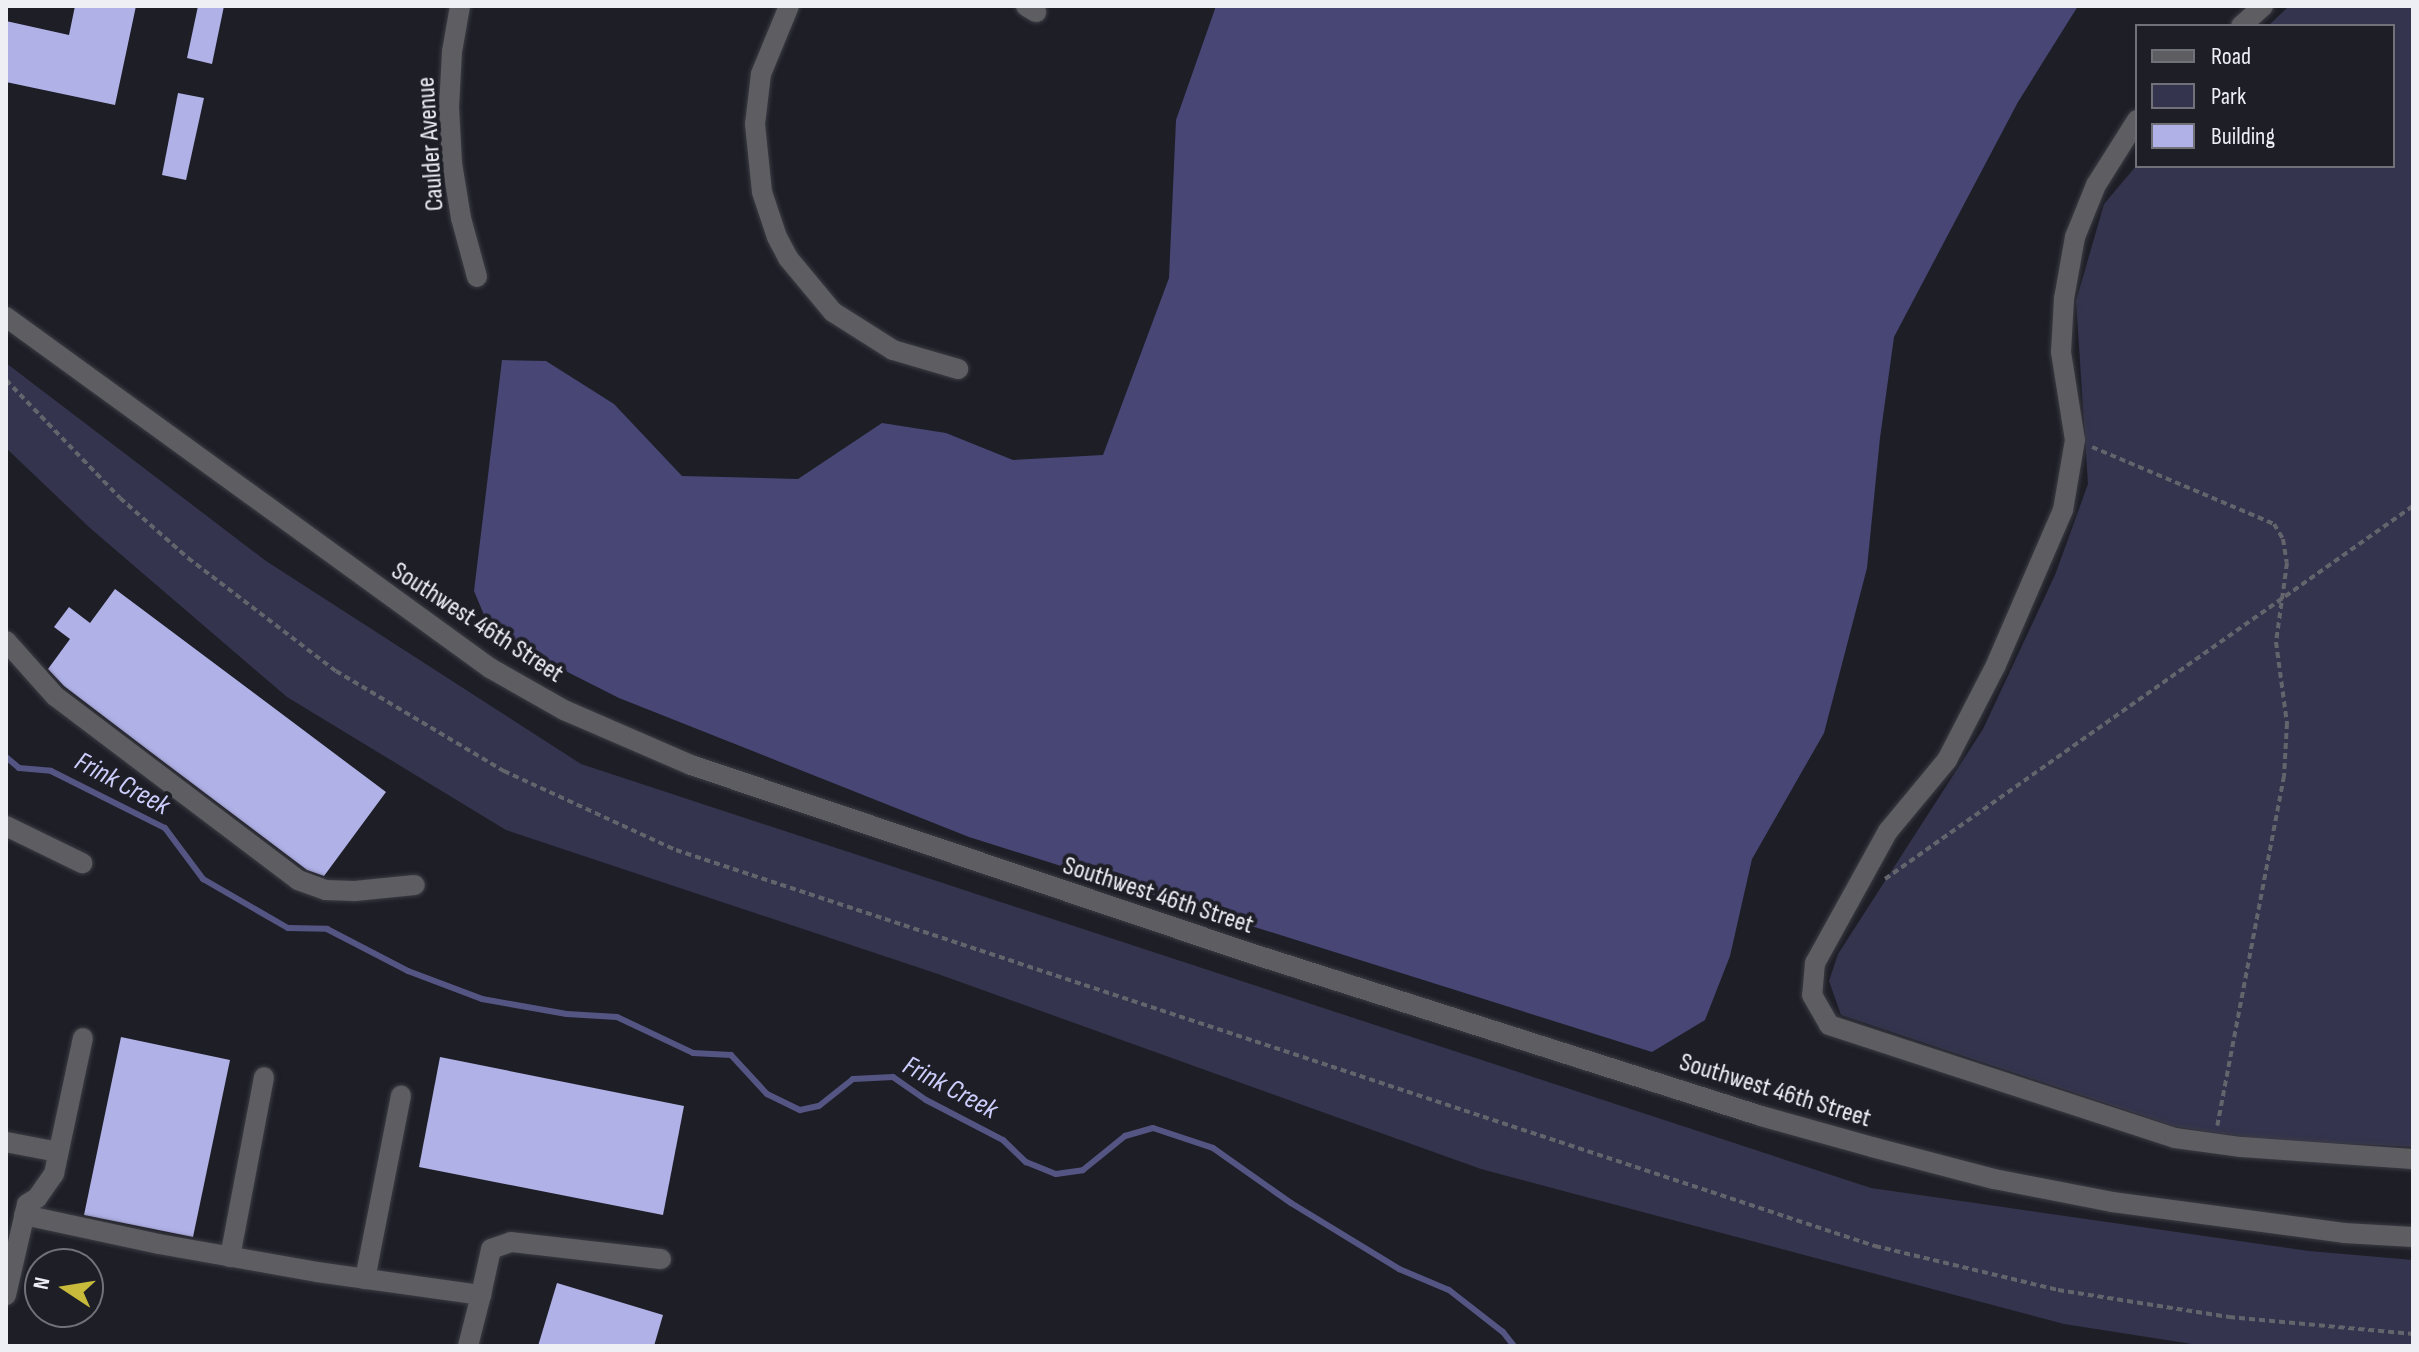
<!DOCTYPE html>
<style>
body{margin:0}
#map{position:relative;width:2419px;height:1352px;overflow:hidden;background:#1e1e27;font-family:"Sofia Sans Condensed",sans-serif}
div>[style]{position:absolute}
.green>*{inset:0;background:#34344e}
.forest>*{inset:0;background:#474674}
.stream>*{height:6px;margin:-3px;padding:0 3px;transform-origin:3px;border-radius:3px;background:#555584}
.building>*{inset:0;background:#b0b1e7}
.path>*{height:4px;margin-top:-2px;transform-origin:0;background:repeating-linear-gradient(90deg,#64646c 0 6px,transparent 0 10px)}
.roads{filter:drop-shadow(0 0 2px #3b3b44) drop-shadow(0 0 2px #3b3b44)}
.minor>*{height:20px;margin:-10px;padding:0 10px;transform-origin:10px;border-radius:10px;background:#5d5d62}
span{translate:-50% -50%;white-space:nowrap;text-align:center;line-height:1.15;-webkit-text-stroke:8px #1e1e27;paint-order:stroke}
.street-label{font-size:26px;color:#eeeef5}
.water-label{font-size:28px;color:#cccdfb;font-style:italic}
.frame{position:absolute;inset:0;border:8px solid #eeeef5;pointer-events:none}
.legend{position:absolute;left:2135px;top:24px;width:260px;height:144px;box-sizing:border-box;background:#1e1e27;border:2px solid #717179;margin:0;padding:10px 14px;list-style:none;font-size:24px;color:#eeeef5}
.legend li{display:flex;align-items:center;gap:16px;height:40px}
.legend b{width:40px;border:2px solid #717179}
.north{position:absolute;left:24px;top:1248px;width:80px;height:80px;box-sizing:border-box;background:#1e1e27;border:2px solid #717179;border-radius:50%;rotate:282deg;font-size:22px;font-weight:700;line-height:32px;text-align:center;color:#eeeef5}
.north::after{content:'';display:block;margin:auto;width:28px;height:36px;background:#c8bb3b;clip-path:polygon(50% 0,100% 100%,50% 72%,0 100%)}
</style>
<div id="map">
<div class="green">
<div style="clip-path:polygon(2289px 6px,2413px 6px,2413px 1147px,2266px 1140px,2176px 1127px,1841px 1015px,1829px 981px,1838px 954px,1983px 729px,2055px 575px,2088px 484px,2076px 301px,2104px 204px,2137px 165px,2393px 166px,2393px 26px,2268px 26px)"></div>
<div style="clip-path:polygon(6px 363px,266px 561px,581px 764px,1871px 1188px,2309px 1251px,2413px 1260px,2413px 1346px,2205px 1346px,2064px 1324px,1481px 1169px,938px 974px,506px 830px,287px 697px,90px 528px,6px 448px)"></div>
</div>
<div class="forest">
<div style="clip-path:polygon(1216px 6px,2078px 6px,2018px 102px,1894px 337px,1880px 438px,1867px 568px,1824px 733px,1752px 859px,1730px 956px,1705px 1020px,1652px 1052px,969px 837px,619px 698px,492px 634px,474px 591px,502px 360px,546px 361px,614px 404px,682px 476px,798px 479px,882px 423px,946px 433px,1013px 460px,1103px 455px,1169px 278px,1176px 120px)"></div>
</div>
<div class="stream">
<div style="left:6px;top:757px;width:17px;rotate:40deg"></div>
<div style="left:19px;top:768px;width:32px;rotate:5deg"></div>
<div style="left:51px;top:771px;width:127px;rotate:26.6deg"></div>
<div style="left:165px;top:828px;width:64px;rotate:53.3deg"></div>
<div style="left:203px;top:879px;width:98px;rotate:30deg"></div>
<div style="left:288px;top:928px;width:39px;rotate:1deg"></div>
<div style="left:327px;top:929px;width:91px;rotate:27.4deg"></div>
<div style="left:408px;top:971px;width:79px;rotate:20.7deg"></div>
<div style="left:482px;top:999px;width:86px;rotate:10deg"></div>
<div style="left:567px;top:1014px;width:50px;rotate:3.4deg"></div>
<div style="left:617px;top:1017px;width:84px;rotate:25.3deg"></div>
<div style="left:693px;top:1053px;width:38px;rotate:3deg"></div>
<div style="left:731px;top:1055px;width:53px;rotate:47.3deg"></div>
<div style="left:767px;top:1094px;width:37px;rotate:26deg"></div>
<div style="left:800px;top:1110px;width:19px;rotate:-12deg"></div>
<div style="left:819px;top:1106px;width:43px;rotate:-38.5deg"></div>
<div style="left:853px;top:1079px;width:40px;rotate:-2.9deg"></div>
<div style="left:893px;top:1077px;width:40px;rotate:34.9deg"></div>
<div style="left:926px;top:1100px;width:87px;rotate:27.5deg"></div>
<div style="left:1003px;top:1140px;width:32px;rotate:44deg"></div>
<div style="left:1026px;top:1162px;width:32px;rotate:22deg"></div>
<div style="left:1056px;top:1174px;width:27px;rotate:-8deg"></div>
<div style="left:1083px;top:1170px;width:54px;rotate:-39deg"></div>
<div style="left:1125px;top:1136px;width:29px;rotate:-16deg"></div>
<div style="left:1153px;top:1128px;width:63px;rotate:18.4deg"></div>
<div style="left:1213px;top:1148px;width:95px;rotate:35.2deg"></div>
<div style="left:1291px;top:1203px;width:127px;rotate:31.4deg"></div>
<div style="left:1399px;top:1269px;width:54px;rotate:22.8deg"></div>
<div style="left:1449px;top:1290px;width:68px;rotate:37.9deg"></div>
<div style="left:1503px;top:1332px;width:18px;rotate:52deg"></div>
</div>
<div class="building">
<div style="clip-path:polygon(75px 6px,136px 6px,115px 105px,6px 82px,6px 21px,69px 35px)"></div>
<div style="clip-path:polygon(198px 6px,224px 6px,212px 64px,187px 58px)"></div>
<div style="clip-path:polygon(178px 93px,204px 98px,186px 180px,162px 175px)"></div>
<div style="clip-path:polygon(115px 589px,386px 792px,324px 876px,307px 870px,148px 750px,64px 686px,48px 669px,70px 639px,54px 627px,69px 607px,90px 623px)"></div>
<div style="clip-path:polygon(121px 1037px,230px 1060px,193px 1237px,84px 1215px)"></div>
<div style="clip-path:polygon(440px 1057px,684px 1106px,663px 1215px,419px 1167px)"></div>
<div style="clip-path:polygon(557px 1283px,663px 1315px,654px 1346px,538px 1346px)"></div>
</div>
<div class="path">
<div style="left:6px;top:380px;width:164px;rotate:46deg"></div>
<div style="left:120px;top:498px;width:91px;rotate:41.4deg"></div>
<div style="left:188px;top:558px;width:186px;rotate:37.4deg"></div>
<div style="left:336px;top:671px;width:196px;rotate:30.8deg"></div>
<div style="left:504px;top:771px;width:189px;rotate:24.7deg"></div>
<div style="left:676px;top:850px;width:1263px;rotate:18.28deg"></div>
<div style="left:1875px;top:1246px;width:188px;rotate:13.5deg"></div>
<div style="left:2058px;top:1290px;width:173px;rotate:9deg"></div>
<div style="left:2229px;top:1317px;width:185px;rotate:5.3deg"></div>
<div style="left:2092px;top:447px;width:198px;rotate:22.9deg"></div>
<div style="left:2274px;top:524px;width:17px;rotate:59deg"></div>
<div style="left:2283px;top:539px;width:24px;rotate:81deg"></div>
<div style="left:2287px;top:563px;width:80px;rotate:97.9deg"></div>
<div style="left:2276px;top:642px;width:82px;rotate:82.3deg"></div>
<div style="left:2287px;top:723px;width:53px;rotate:93.2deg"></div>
<div style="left:2284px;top:776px;width:356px;rotate:100.8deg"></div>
<div style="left:1885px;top:879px;width:646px;rotate:-35.24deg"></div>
</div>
<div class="roads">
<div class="minor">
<div style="left:460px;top:6px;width:47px;rotate:99.9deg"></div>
<div style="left:452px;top:52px;width:55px;rotate:93.1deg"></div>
<div style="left:449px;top:107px;width:56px;rotate:86.9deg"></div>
<div style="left:452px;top:163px;width:56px;rotate:80.7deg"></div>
<div style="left:461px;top:218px;width:61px;rotate:74.8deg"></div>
<div style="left:789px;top:6px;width:74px;rotate:112.4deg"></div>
<div style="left:761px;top:74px;width:50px;rotate:96.8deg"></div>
<div style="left:755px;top:124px;width:68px;rotate:84.1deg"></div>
<div style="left:762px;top:192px;width:47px;rotate:71.6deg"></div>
<div style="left:777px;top:237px;width:24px;rotate:62deg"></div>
<div style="left:788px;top:258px;width:70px;rotate:50.2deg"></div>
<div style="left:833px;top:312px;width:71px;rotate:32.3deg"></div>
<div style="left:893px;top:350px;width:68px;rotate:16.3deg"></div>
<div style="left:1026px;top:6px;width:12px;rotate:31deg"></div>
<div style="left:2241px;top:26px;width:30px;rotate:-42deg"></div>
<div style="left:2137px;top:120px;width:77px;rotate:122.2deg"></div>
<div style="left:2096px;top:185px;width:56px;rotate:112deg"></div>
<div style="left:2075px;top:237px;width:63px;rotate:100.1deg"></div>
<div style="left:2064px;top:299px;width:53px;rotate:93.2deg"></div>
<div style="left:2061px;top:352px;width:89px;rotate:81deg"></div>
<div style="left:2075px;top:440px;width:71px;rotate:99.7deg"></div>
<div style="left:2063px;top:510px;width:169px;rotate:113.4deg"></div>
<div style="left:1996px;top:665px;width:107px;rotate:117.3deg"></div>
<div style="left:1947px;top:760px;width:92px;rotate:129.7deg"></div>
<div style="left:1888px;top:831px;width:151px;rotate:118.9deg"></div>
<div style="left:1815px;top:963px;width:32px;rotate:95deg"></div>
<div style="left:1812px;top:995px;width:34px;rotate:60deg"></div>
<div style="left:1829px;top:1025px;width:364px;rotate:18.1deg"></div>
<div style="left:2175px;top:1138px;width:67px;rotate:7.8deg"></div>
<div style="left:2241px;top:1147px;width:172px;rotate:4deg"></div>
<div style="left:6px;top:317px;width:598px;rotate:35.95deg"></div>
<div style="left:490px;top:668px;width:85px;rotate:29.6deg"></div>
<div style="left:564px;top:710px;width:138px;rotate:23.4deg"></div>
<div style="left:691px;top:765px;width:596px;rotate:18.59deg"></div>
<div style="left:1256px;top:955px;width:530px;rotate:17.68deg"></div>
<div style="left:1761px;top:1116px;width:115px;rotate:15.6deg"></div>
<div style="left:1872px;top:1147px;width:126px;rotate:14.7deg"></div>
<div style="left:1994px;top:1179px;width:120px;rotate:11deg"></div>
<div style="left:2112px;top:1202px;width:234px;rotate:7.6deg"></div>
<div style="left:2344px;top:1233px;width:69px;rotate:3.3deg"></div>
<div style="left:6px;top:641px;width:74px;rotate:48.3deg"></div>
<div style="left:55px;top:696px;width:305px;rotate:37.1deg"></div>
<div style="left:298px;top:880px;width:29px;rotate:20deg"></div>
<div style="left:325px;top:890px;width:30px;rotate:2deg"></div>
<div style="left:355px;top:891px;width:60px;rotate:-5.7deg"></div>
<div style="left:6px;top:826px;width:85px;rotate:26deg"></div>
<div style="left:6px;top:1142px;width:53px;rotate:10.9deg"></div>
<div style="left:24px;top:1215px;width:138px;rotate:12.1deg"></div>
<div style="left:159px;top:1244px;width:160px;rotate:10deg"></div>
<div style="left:317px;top:1272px;width:166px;rotate:8deg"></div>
<div style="left:481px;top:1295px;width:53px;rotate:104.3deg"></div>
<div style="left:230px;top:1257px;width:183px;rotate:-79.3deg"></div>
<div style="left:365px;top:1279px;width:187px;rotate:-78.9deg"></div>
<div style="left:6px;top:1295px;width:93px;rotate:-77deg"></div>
<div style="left:27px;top:1204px;width:12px;rotate:-31deg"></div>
<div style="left:37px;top:1198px;width:29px;rotate:-55deg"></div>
<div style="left:54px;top:1174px;width:139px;rotate:-78deg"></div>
<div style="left:481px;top:1295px;width:47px;rotate:-77.7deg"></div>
<div style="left:491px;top:1249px;width:21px;rotate:-19deg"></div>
<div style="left:511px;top:1242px;width:151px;rotate:6.5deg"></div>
</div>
</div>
<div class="street-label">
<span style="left:431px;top:144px;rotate:-94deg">Caulder Avenue</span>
<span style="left:477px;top:623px;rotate:33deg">Southwest 46th Street</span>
<span style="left:1158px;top:896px;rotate:18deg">Southwest 46th Street</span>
<span style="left:1775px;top:1091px;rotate:17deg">Southwest 46th Street</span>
</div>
<div class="water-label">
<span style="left:122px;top:784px;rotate:28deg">Frink Creek</span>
<span style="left:950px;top:1088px;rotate:28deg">Frink Creek</span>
</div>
<div class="frame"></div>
<ul class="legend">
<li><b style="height:10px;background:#5d5d62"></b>Road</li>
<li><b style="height:22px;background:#34344e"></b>Park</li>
<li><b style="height:22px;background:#b0b1e7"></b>Building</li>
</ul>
<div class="north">N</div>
</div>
